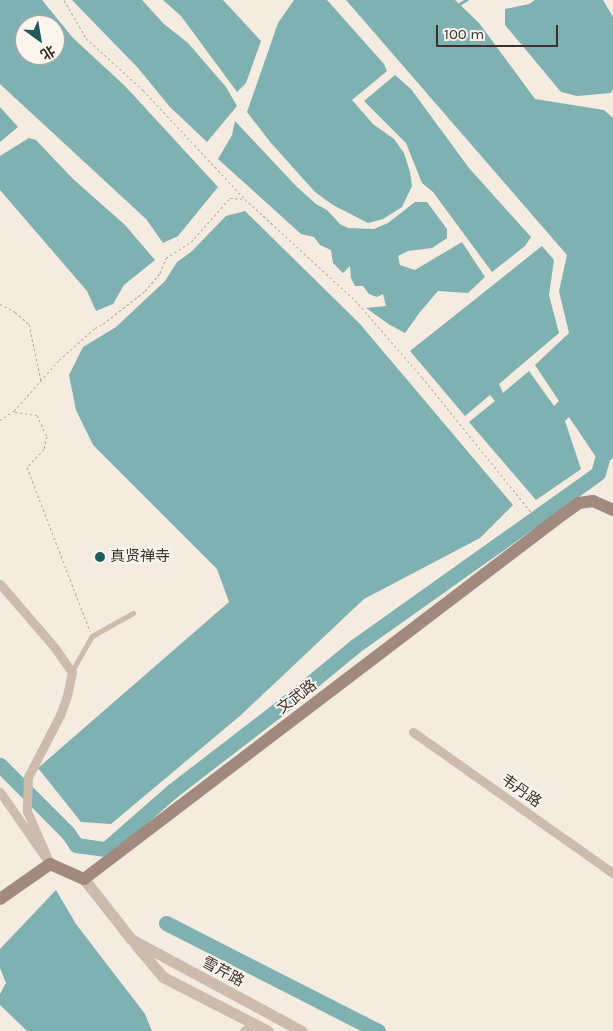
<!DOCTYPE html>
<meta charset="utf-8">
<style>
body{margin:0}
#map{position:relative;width:613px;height:1031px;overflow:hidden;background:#f4ebe1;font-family:Karla,"Noto Sans SC",sans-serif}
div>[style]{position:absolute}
.water>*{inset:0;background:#7fb0b2}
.stream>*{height:2.5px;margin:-1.25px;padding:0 1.25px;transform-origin:1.25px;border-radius:1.25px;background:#7fb0b2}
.river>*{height:15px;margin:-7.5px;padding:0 7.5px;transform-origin:7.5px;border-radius:7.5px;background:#7fb0b2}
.path>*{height:1px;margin-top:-0.5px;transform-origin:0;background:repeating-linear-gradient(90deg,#b9a596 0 2.5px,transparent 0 5px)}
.service>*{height:4.5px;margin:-2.25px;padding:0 2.25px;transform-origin:2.25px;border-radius:2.25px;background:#cdbbac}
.minor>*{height:9px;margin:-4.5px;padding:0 4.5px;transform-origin:4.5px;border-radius:4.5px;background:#cdbbac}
.tertiary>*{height:11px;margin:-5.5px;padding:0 5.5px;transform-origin:5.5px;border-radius:5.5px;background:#cdbbac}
.secondary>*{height:12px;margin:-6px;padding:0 6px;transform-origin:6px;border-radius:6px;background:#a18a7d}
.dots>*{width:14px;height:14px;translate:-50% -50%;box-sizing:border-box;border:2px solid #fbf5ee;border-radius:50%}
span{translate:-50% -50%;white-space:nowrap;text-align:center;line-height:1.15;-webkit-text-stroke:4px #fbf5ee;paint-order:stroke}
.poi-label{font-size:15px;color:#3b302b}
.left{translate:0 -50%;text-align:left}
.street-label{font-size:15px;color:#3b302b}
.north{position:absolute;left:15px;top:15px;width:50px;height:50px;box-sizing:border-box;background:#fbf5ee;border:1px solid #aea6a0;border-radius:50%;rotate:148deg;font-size:14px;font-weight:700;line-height:20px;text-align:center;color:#3b302b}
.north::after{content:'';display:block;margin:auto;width:18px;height:22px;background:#1f5a5e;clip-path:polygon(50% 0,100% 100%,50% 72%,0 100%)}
.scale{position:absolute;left:436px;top:25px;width:122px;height:22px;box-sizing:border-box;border:2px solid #3b302b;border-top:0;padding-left:6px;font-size:15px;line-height:18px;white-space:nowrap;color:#3b302b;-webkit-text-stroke:4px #fbf5ee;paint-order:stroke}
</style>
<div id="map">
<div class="water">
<div style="clip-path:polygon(evenodd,0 0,42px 0,73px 38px,125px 86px,218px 187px,178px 236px,163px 243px,146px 219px,0 84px,0 0,25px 25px,55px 25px,55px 55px,25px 55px,25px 25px)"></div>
<div style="clip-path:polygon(72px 0,142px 0,164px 24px,188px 43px,226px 87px,237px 106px,207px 142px,170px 107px,138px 68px)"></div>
<div style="clip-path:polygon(163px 0,223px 0,261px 41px,246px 83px,237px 92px,181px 16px)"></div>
<div style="clip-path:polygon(294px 0,327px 0,384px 64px,387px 71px,352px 100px,373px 124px,394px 139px,404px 153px,410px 172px,412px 186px,402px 207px,383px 219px,368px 223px,333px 205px,315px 192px,271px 143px,247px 112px,278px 23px)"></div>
<div style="clip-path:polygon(346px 0,455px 0,479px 23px,535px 99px,604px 110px,613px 118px,613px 458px,602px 466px,569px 417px,565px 421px,581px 469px,536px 500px,469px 422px,495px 401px,490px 395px,465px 416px,410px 351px,542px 246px,554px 260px,549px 295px,559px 333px,499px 384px,503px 393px,529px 371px,554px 406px,559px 401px,535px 365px,569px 333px,559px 291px,567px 255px)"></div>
<div style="clip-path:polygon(535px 0,603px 0,613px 17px,613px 89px,611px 93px,577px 96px,561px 92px,505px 25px,505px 9px,529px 4px)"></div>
<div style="clip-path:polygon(395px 75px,411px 89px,469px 168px,531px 237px,525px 246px,492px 272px,433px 192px,422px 183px,406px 143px,364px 101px)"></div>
<div style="clip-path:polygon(0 107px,18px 127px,0 142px)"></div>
<div style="clip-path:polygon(235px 121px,296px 186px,316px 204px,327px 210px,340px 224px,348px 228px,374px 229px,388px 223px,415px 202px,427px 202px,447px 229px,447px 238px,432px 248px,408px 251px,398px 256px,400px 265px,415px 270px,462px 242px,485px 277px,468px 293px,438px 291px,420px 312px,405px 333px,390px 325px,366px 308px,386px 306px,383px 294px,377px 297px,369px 294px,363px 286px,355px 286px,351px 278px,350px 266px,343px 273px,333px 263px,331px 250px,320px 245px,314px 237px,301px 234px,218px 159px,232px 135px)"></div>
<div style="clip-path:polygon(29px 138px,36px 140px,72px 178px,125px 225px,155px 260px,124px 285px,113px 304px,96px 311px,87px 291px,0 190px,0 156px)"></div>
<div style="clip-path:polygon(245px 211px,360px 324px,513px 505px,480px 538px,364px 599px,241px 715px,111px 824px,81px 822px,38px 768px,229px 602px,217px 569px,93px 445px,76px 410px,69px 375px,83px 347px,116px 327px,165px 281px,177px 262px,191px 252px,226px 216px)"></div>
<div style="clip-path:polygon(56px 890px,76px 924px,145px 1014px,152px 1031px,27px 1031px,0 1005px,0 994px,6px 983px,0 968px,0 949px)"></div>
</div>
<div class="stream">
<div style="left:456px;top:6px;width:12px;rotate:-31deg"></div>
</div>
<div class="river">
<div style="left:0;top:765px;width:96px;rotate:45deg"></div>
<div style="left:68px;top:833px;width:14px;rotate:56deg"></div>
<div style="left:76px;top:845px;width:30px;rotate:8deg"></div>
<div style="left:106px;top:849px;width:88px;rotate:-41.3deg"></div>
<div style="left:172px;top:791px;width:131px;rotate:-37.6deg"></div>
<div style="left:276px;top:711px;width:102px;rotate:-39.4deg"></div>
<div style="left:355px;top:646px;width:298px;rotate:-35.4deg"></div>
<div style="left:598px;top:473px;width:29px;rotate:-74deg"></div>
<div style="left:166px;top:923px;width:238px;rotate:27deg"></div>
</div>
<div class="path">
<div style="left:64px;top:0;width:44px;rotate:59.9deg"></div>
<div style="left:86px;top:38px;width:77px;rotate:42.4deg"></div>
<div style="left:143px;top:90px;width:149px;rotate:46.9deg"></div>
<div style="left:245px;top:199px;width:149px;rotate:42.6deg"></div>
<div style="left:355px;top:300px;width:102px;rotate:49deg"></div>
<div style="left:422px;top:377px;width:185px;rotate:51.1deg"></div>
<div style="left:0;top:304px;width:17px;rotate:28deg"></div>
<div style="left:15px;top:312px;width:18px;rotate:41deg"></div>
<div style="left:29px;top:324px;width:58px;rotate:78.1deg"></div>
<div style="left:15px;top:412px;width:22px;rotate:8deg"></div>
<div style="left:37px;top:415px;width:23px;rotate:65deg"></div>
<div style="left:47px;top:436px;width:13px;rotate:103deg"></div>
<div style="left:44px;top:449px;width:25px;rotate:133deg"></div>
<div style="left:27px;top:467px;width:176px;rotate:69deg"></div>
<div style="left:0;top:420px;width:17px;rotate:-33deg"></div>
<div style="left:14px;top:411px;width:68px;rotate:-48.6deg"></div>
<div style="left:59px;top:360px;width:48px;rotate:-41.6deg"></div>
<div style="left:95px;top:328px;width:9px;rotate:-27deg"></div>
<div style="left:103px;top:324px;width:53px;rotate:-38.2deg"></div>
<div style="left:145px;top:291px;width:23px;rotate:-50deg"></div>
<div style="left:160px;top:273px;width:16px;rotate:-68deg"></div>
<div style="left:166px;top:258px;width:30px;rotate:-33deg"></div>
<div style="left:191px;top:242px;width:59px;rotate:-48.4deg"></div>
<div style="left:230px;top:198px;width:14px;rotate:4deg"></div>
</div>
<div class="service">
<div style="left:72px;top:671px;width:40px;rotate:-60.3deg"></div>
<div style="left:92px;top:636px;width:47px;rotate:-29.3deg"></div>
</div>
<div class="minor">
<div style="left:0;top:584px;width:84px;rotate:49.3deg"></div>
<div style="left:55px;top:648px;width:29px;rotate:55deg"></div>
<div style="left:72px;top:672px;width:25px;rotate:102deg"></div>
<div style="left:67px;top:696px;width:20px;rotate:110deg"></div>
<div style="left:60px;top:715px;width:70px;rotate:117.3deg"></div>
<div style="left:28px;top:777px;width:34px;rotate:92deg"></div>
<div style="left:27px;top:811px;width:58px;rotate:66.5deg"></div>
<div style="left:50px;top:864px;width:88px;rotate:-124.8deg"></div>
<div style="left:413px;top:732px;width:245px;rotate:35.2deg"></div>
<div style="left:244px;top:1031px;width:11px;rotate:-38deg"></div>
</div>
<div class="tertiary">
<div style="left:84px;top:879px;width:76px;rotate:51.9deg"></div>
<div style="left:131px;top:939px;width:194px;rotate:28.3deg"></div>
<div style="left:135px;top:944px;width:43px;rotate:49.7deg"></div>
<div style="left:163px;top:977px;width:118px;rotate:27.2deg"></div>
</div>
<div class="secondary">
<div style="left:0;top:899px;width:61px;rotate:-35deg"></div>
<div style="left:50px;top:864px;width:37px;rotate:24deg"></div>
<div style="left:84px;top:879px;width:601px;rotate:-37.29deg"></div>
<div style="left:562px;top:515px;width:21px;rotate:-35deg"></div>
<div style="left:579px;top:503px;width:14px;rotate:-8deg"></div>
<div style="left:593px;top:501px;width:22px;rotate:24deg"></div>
</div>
<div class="dots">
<div style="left:100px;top:557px;background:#1f5a5e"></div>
</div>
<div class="poi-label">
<span class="left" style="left:110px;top:557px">真贤禅寺</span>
</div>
<div class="street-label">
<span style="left:297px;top:697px;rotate:-37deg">文武路</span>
<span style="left:521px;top:791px;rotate:35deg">韦丹路</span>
<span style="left:223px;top:972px;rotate:28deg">雪芹路</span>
</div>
<div class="north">北</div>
<div class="scale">100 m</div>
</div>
